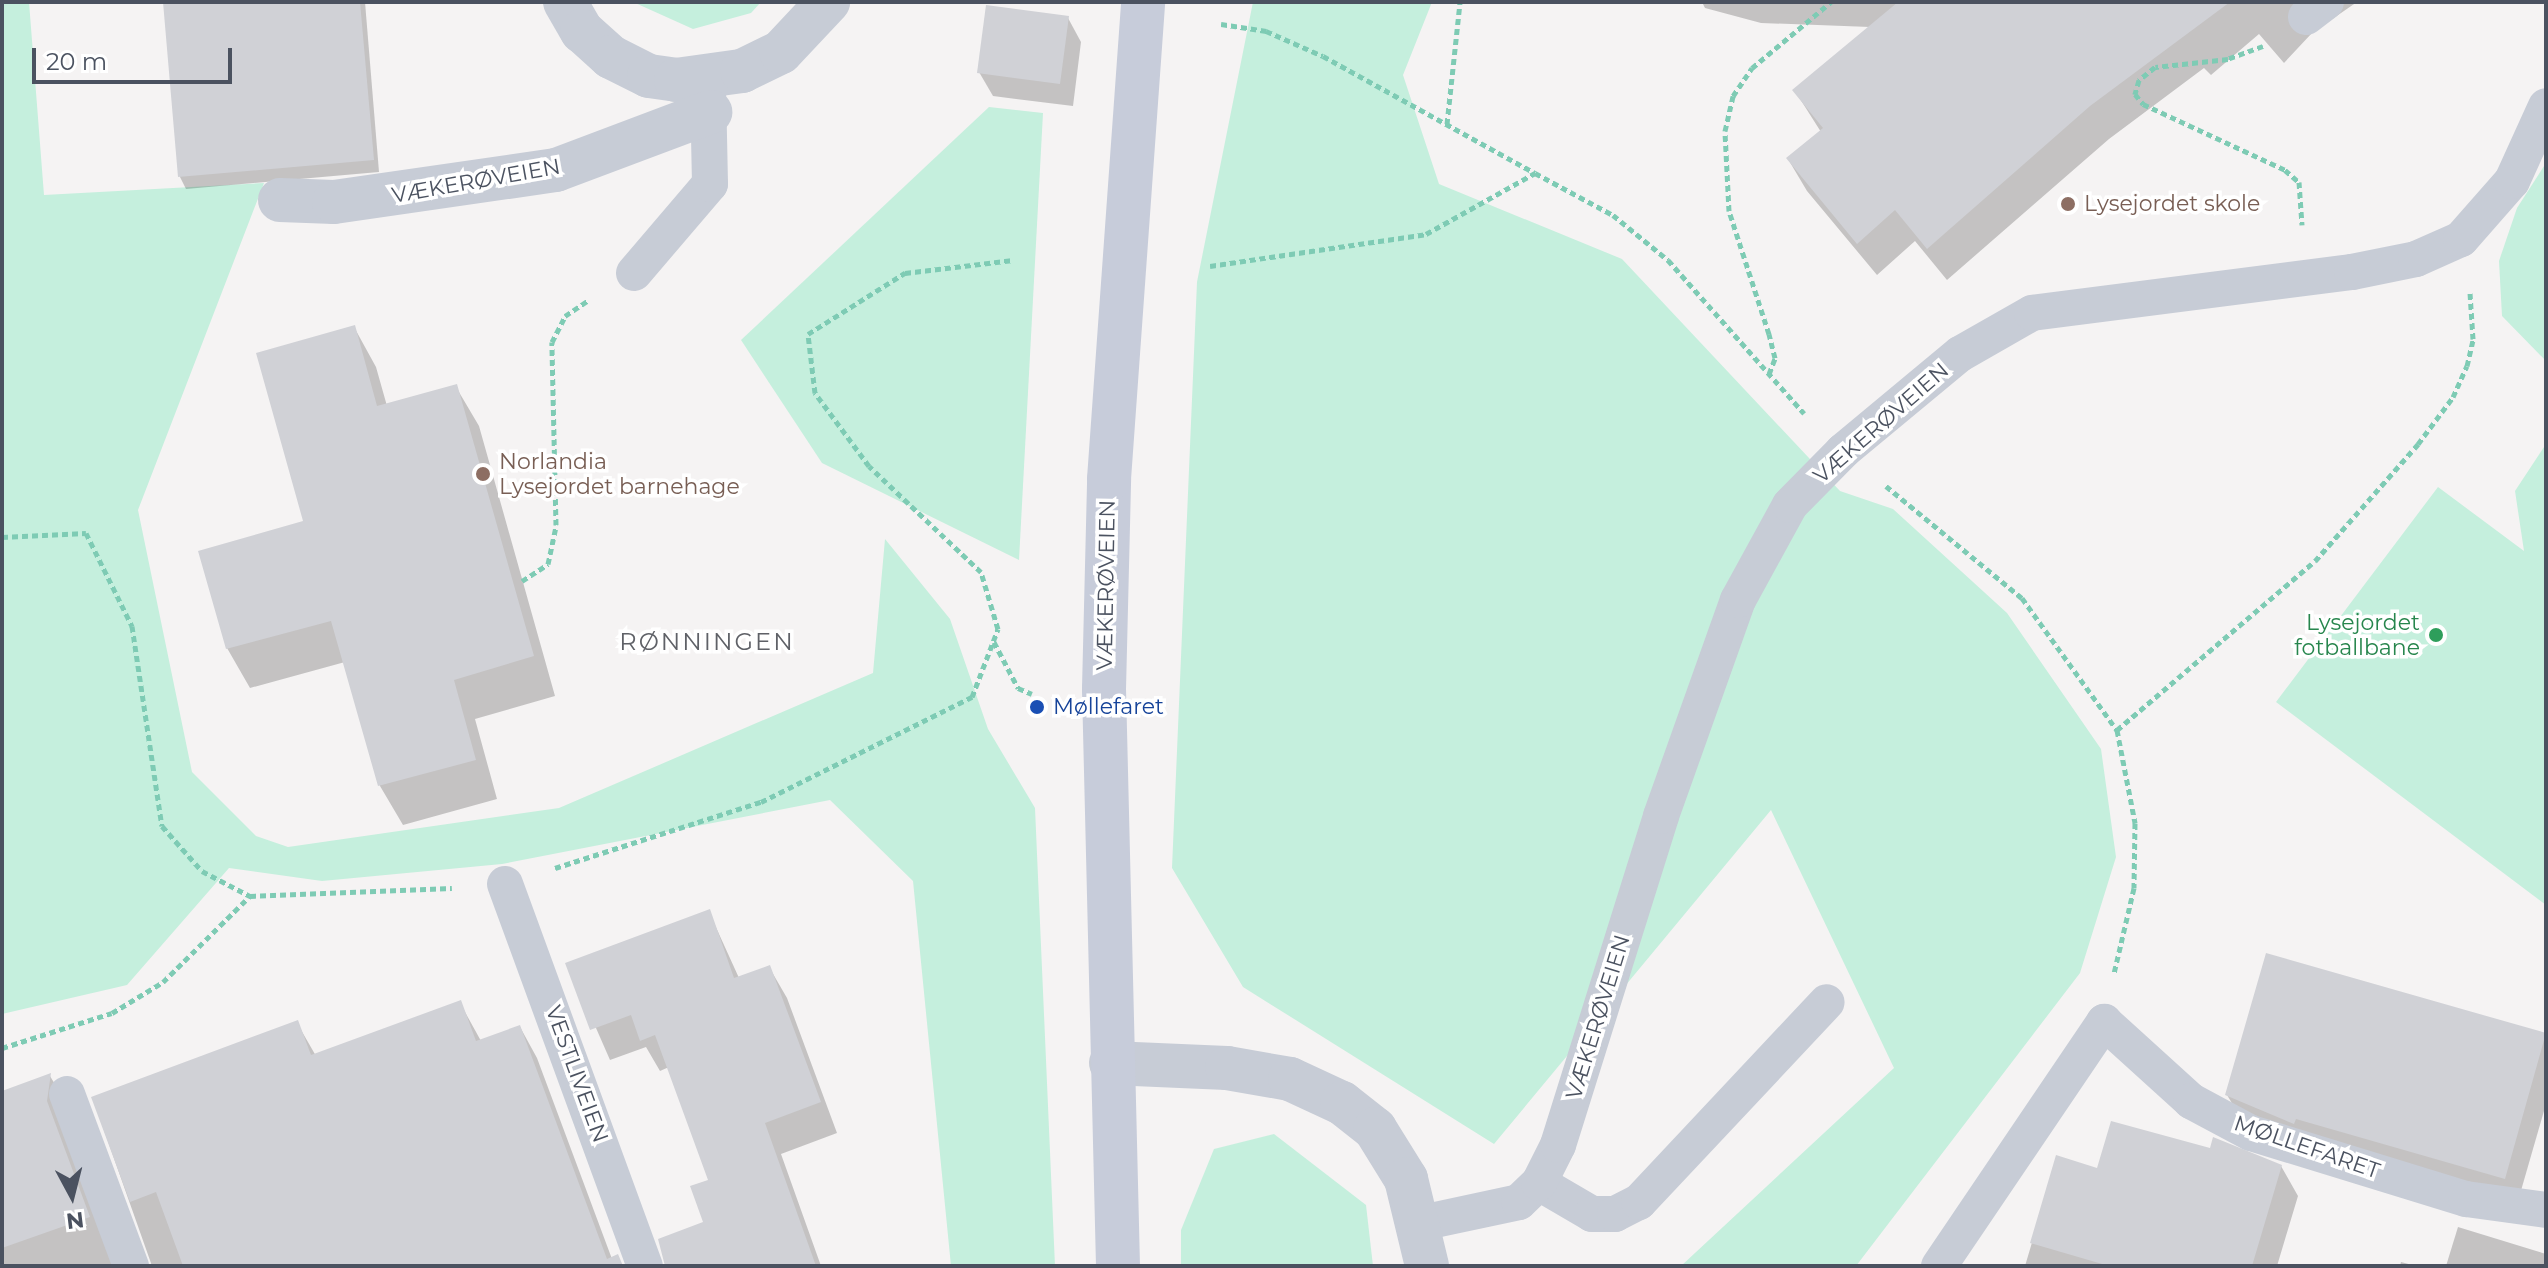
<!DOCTYPE html>
<meta charset="utf-8">
<style>
body{margin:0}
#map{position:relative;width:2548px;height:1268px;overflow:hidden;background:#f5f3f3;font-family:Montserrat,sans-serif}
div>[style]{position:absolute}
.green>*{inset:0;background:#c5efdd}
.shadow>*{inset:0;background:#0003}
.building>*{inset:0;background:#d0d1d6}
.path>*{height:5px;margin-top:-2.5px;transform-origin:0;background:repeating-linear-gradient(90deg,#7ecbb4 0 6px,transparent 0 10px)}
.service>*{height:36px;margin:-18px;padding:0 18px;transform-origin:18px;border-radius:18px;background:#c7ccd6}
.minor>*{height:44px;margin:-22px;padding:0 22px;transform-origin:22px;border-radius:22px;background:#c7ccd6}
.secondary>*{height:44px;margin:-22px;padding:0 22px;transform-origin:22px;border-radius:22px;background:#c7ccda}
.dots>*{width:22px;height:22px;translate:-50% -50%;box-sizing:border-box;border:4px solid #fff;border-radius:50%}
span{translate:-50% -50%;white-space:nowrap;text-align:center;line-height:1.15;-webkit-text-stroke:7px #fff;paint-order:stroke}
.street-label{font-size:22px;color:#4b5260}
.education-label{font-size:22px;color:#785e54}
.left{translate:0 -50%;text-align:left}
.leisure-label{font-size:22px;color:#27864d}
.right{translate:-100% -50%;text-align:right}
.transit-label{font-size:22px;color:#164399}
.neighbourhood-label{font-size:24px;color:#5f6167;letter-spacing:2px}
.frame{position:absolute;inset:0;border:4px solid #4b5260;pointer-events:none}
.north{position:absolute;left:32px;top:1156px;width:80px;height:80px;-webkit-text-stroke:6px #fff;paint-order:stroke;rotate:173deg;font-size:22px;font-weight:700;line-height:32px;text-align:center;color:#4b5260}
.north::after{content:'';display:block;margin:auto;width:28px;height:36px;background:#4b5260;clip-path:polygon(50% 0,100% 100%,50% 72%,0 100%)}
.scale{position:absolute;left:32px;top:48px;width:200px;height:36px;box-sizing:border-box;border:4px solid #4b5260;border-top:0;padding-left:10px;font-size:24px;line-height:28px;white-space:nowrap;color:#4b5260;-webkit-text-stroke:6px #fff;paint-order:stroke}
</style>
<div id="map">
<div class="green">
<div style="clip-path:polygon(2px 2px,29px 2px,44px 195px,264px 183px,138px 510px,192px 772px,256px 836px,288px 847px,559px 808px,873px 673px,885px 539px,950px 619px,988px 729px,1035px 808px,1055px 1266px,951px 1266px,913px 881px,830px 800px,502px 864px,322px 881px,229px 868px,127px 985px,2px 1014px)"></div>
<div style="clip-path:polygon(633px 2px,761px 2px,751px 13px,693px 29px)"></div>
<div style="clip-path:polygon(1253px 2px,1432px 2px,1403px 75px,1439px 184px,1622px 259px,1840px 491px,1893px 509px,2007px 613px,2101px 749px,2116px 857px,2080px 973px,1856px 1266px,1681px 1266px,1894px 1068px,1771px 810px,1494px 1144px,1243px 987px,1172px 868px,1197px 282px)"></div>
<div style="clip-path:polygon(989px 107px,1043px 113px,1019px 560px,822px 463px,741px 340px)"></div>
<div style="clip-path:polygon(2546px 163px,2546px 361px,2502px 316px,2499px 261px,2517px 208px)"></div>
<div style="clip-path:polygon(2546px 444px,2546px 905px,2276px 702px,2438px 487px,2524px 551px,2515px 491px)"></div>
<div style="clip-path:polygon(1274px 1134px,1366px 1205px,1373px 1266px,1181px 1266px,1181px 1230px,1214px 1149px)"></div>
</div>
<div class="shadow">
<div style="clip-path:polygon(165px 2px,365px 2px,379px 172px,186px 189px,180px 177px)"></div>
<div style="clip-path:polygon(1702px 2px,2357px 2px,2312px 33px,2284px 63px,2259px 34px,2211px 75px,2204px 68px,2109px 139px,1947px 280px,1915px 241px,1877px 275px,1807px 191px,1788px 159px,1821px 132px,1795px 91px,1870px 27px,1761px 23px,1705px 8px)"></div>
<div style="clip-path:polygon(1068px 18px,1081px 42px,1073px 106px,993px 96px,979px 72px)"></div>
<div style="clip-path:polygon(354px 327px,376px 367px,387px 406px,456px 387px,479px 426px,555px 696px,475px 719px,497px 799px,403px 825px,380px 786px,345px 662px,250px 688px,227px 648px,306px 522px)"></div>
<div style="clip-path:polygon(709px 912px,739px 978px,769px 967px,787px 998px,837px 1133px,781px 1154px,821px 1266px,667px 1266px,705px 1223px,710px 1181px,669px 1067px,660px 1071px,646px 1047px,610px 1060px,568px 964px)"></div>
<div style="clip-path:polygon(2268px 955px,2546px 1035px,2546px 1104px,2518px 1201px,2241px 1118px,2227px 1095px)"></div>
<div style="clip-path:polygon(460px 1003px,481px 1041px,520px 1027px,537px 1058px,612px 1259px,623px 1266px,152px 1266px,93px 1099px,297px 1023px,316px 1056px)"></div>
<div style="clip-path:polygon(50px 1076px,68px 1106px,113px 1266px,2px 1266px,2px 1094px)"></div>
<div style="clip-path:polygon(2057px 1158px,2098px 1171px,2281px 1166px,2298px 1196px,2277px 1266px,2025px 1266px)"></div>
<div style="clip-path:polygon(2458px 1227px,2546px 1254px,2546px 1266px,2446px 1266px)"></div>
<div style="clip-path:polygon(2401px 1262px,2416px 1266px,2400px 1266px)"></div>
</div>
<div class="building">
<div style="clip-path:polygon(163px 2px,360px 2px,374px 160px,178px 177px)"></div>
<div style="clip-path:polygon(1898px 2px,2230px 2px,2090px 106px,1927px 249px,1895px 210px,1857px 244px,1786px 158px,1823px 128px,1792px 90px)"></div>
<div style="clip-path:polygon(986px 5px,1069px 16px,1060px 84px,977px 73px)"></div>
<div style="clip-path:polygon(355px 325px,377px 406px,457px 384px,534px 656px,454px 680px,476px 760px,378px 786px,331px 621px,226px 649px,198px 551px,303px 521px,256px 353px)"></div>
<div style="clip-path:polygon(710px 909px,734px 978px,770px 965px,821px 1102px,765px 1123px,816px 1266px,665px 1266px,658px 1239px,703px 1222px,690px 1186px,708px 1180px,655px 1035px,640px 1041px,631px 1015px,590px 1030px,565px 963px)"></div>
<div style="clip-path:polygon(2266px 953px,2546px 1033px,2505px 1179px,2296px 1119px,2294px 1124px,2225px 1095px)"></div>
<div style="clip-path:polygon(461px 1000px,476px 1041px,520px 1025px,607px 1259px,618px 1254px,623px 1266px,183px 1266px,156px 1192px,130px 1202px,91px 1097px,298px 1020px,311px 1055px)"></div>
<div style="clip-path:polygon(51px 1073px,47px 1101px,90px 1217px,2px 1248px,2px 1091px)"></div>
<div style="clip-path:polygon(2111px 1121px,2210px 1148px,2213px 1137px,2282px 1165px,2252px 1266px,2109px 1266px,2030px 1243px,2056px 1155px,2097px 1168px)"></div>
</div>
<div class="path">
<div style="left:1221px;top:24px;width:46px;rotate:8.8deg"></div>
<div style="left:1266px;top:31px;width:62px;rotate:23.7deg"></div>
<div style="left:1323px;top:56px;width:242px;rotate:28.9deg"></div>
<div style="left:2263px;top:46px;width:37px;rotate:160deg"></div>
<div style="left:2228px;top:59px;width:73px;rotate:173.7deg"></div>
<div style="left:2155px;top:67px;width:21px;rotate:141deg"></div>
<div style="left:2139px;top:80px;width:15px;rotate:106deg"></div>
<div style="left:2135px;top:94px;width:13px;rotate:51deg"></div>
<div style="left:2143px;top:104px;width:157px;rotate:24.9deg"></div>
<div style="left:2285px;top:170px;width:18px;rotate:41deg"></div>
<div style="left:2299px;top:182px;width:43px;rotate:86deg"></div>
<div style="left:1447px;top:124px;width:123px;rotate:-83.9deg"></div>
<div style="left:1210px;top:266px;width:218px;rotate:-8.4deg"></div>
<div style="left:1426px;top:234px;width:125px;rotate:-29.2deg"></div>
<div style="left:1535px;top:173px;width:89px;rotate:28.3deg"></div>
<div style="left:1613px;top:215px;width:71px;rotate:39.3deg"></div>
<div style="left:1668px;top:260px;width:205px;rotate:48.4deg"></div>
<div style="left:1769px;top:374px;width:17px;rotate:-69deg"></div>
<div style="left:1775px;top:358px;width:25px;rotate:-104deg"></div>
<div style="left:1769px;top:334px;width:129px;rotate:-108deg"></div>
<div style="left:1729px;top:211px;width:80px;rotate:-92.9deg"></div>
<div style="left:1725px;top:131px;width:36px;rotate:-77deg"></div>
<div style="left:1733px;top:96px;width:34px;rotate:-56deg"></div>
<div style="left:1752px;top:68px;width:103px;rotate:-39.9deg"></div>
<div style="left:1886px;top:486px;width:176px;rotate:39.5deg"></div>
<div style="left:2022px;top:598px;width:163px;rotate:54.3deg"></div>
<div style="left:2117px;top:730px;width:95px;rotate:79deg"></div>
<div style="left:2135px;top:823px;width:65px;rotate:90.9deg"></div>
<div style="left:2134px;top:888px;width:87px;rotate:103.2deg"></div>
<div style="left:2px;top:537px;width:84px;rotate:-2.7deg"></div>
<div style="left:86px;top:533px;width:104px;rotate:63.7deg"></div>
<div style="left:132px;top:626px;width:202px;rotate:81.5deg"></div>
<div style="left:162px;top:826px;width:60px;rotate:48.4deg"></div>
<div style="left:202px;top:871px;width:54px;rotate:27.5deg"></div>
<div style="left:250px;top:896px;width:202px;rotate:-2.3deg"></div>
<div style="left:522px;top:581px;width:31px;rotate:-33deg"></div>
<div style="left:548px;top:564px;width:40px;rotate:-78deg"></div>
<div style="left:556px;top:525px;width:183px;rotate:-91.3deg"></div>
<div style="left:552px;top:342px;width:29px;rotate:-63deg"></div>
<div style="left:565px;top:316px;width:29px;rotate:-34deg"></div>
<div style="left:994px;top:642px;width:52px;rotate:62.4deg"></div>
<div style="left:1018px;top:688px;width:15px;rotate:23deg"></div>
<div style="left:2117px;top:730px;width:260px;rotate:-40.5deg"></div>
<div style="left:2315px;top:561px;width:156px;rotate:-48.6deg"></div>
<div style="left:2418px;top:444px;width:59px;rotate:-53.3deg"></div>
<div style="left:2453px;top:397px;width:34px;rotate:-66deg"></div>
<div style="left:2467px;top:366px;width:28px;rotate:-77deg"></div>
<div style="left:2473px;top:339px;width:46px;rotate:-93.7deg"></div>
<div style="left:555px;top:868px;width:216px;rotate:-17.8deg"></div>
<div style="left:761px;top:802px;width:236px;rotate:-26.5deg"></div>
<div style="left:972px;top:697px;width:73px;rotate:-69.1deg"></div>
<div style="left:998px;top:629px;width:59px;rotate:-106.6deg"></div>
<div style="left:981px;top:572px;width:154px;rotate:-136.6deg"></div>
<div style="left:869px;top:466px;width:91px;rotate:-126.5deg"></div>
<div style="left:815px;top:393px;width:59px;rotate:-96.8deg"></div>
<div style="left:808px;top:334px;width:115px;rotate:-32.2deg"></div>
<div style="left:905px;top:273px;width:109px;rotate:-6.9deg"></div>
<div style="left:2px;top:1048px;width:115px;rotate:-17.7deg"></div>
<div style="left:112px;top:1013px;width:60px;rotate:-31.3deg"></div>
<div style="left:163px;top:982px;width:122px;rotate:-44.7deg"></div>
</div>
<div class="service">
<div style="left:2306px;top:17px;width:25px;rotate:-37deg"></div>
<div style="left:634px;top:273px;width:117px;rotate:-49.5deg"></div>
<div style="left:710px;top:184px;width:97px;rotate:-91.2deg"></div>
<div style="left:505px;top:884px;width:407px;rotate:69.9deg"></div>
<div style="left:67px;top:1094px;width:184px;rotate:69.6deg"></div>
<div style="left:1539px;top:1183px;width:61px;rotate:30.3deg"></div>
<div style="left:1592px;top:1214px;width:23px"></div>
<div style="left:1615px;top:1214px;width:27px;rotate:-27deg"></div>
<div style="left:1639px;top:1202px;width:274px;rotate:-46.8deg"></div>
<div style="left:1421px;top:1223px;width:100px;rotate:-12.1deg"></div>
<div style="left:1519px;top:1202px;width:28px;rotate:-44deg"></div>
<div style="left:1539px;top:1183px;width:42px;rotate:-63.4deg"></div>
<div style="left:1558px;top:1145px;width:345px;rotate:-72.6deg"></div>
<div style="left:1661px;top:816px;width:229px;rotate:-70.4deg"></div>
<div style="left:1738px;top:600px;width:108px;rotate:-61.3deg"></div>
<div style="left:1790px;top:505px;width:76px;rotate:-45.5deg"></div>
<div style="left:1843px;top:451px;width:152px;rotate:-39.7deg"></div>
<div style="left:1960px;top:354px;width:83px;rotate:-29.7deg"></div>
<div style="left:2032px;top:313px;width:323px;rotate:-7.3deg"></div>
<div style="left:2352px;top:272px;width:65px;rotate:-11.5deg"></div>
<div style="left:2416px;top:259px;width:49px;rotate:-24deg"></div>
<div style="left:2461px;top:239px;width:77px;rotate:-48.7deg"></div>
<div style="left:2512px;top:181px;width:82px;rotate:-65.6deg"></div>
<div style="left:1939px;top:1266px;width:295px;rotate:-55.9deg"></div>
<div style="left:2104px;top:1022px;width:118px;rotate:42.2deg"></div>
<div style="left:2191px;top:1101px;width:68px;rotate:28.1deg"></div>
<div style="left:2251px;top:1133px;width:225px;rotate:17.1deg"></div>
<div style="left:2466px;top:1199px;width:81px;rotate:7.8deg"></div>
</div>
<div class="minor">
<div style="left:565px;top:2px;width:34px;rotate:60deg"></div>
<div style="left:582px;top:31px;width:39px;rotate:42deg"></div>
<div style="left:611px;top:57px;width:42px;rotate:26.6deg"></div>
<div style="left:649px;top:76px;width:27px;rotate:8deg"></div>
<div style="left:676px;top:80px;width:67px;rotate:-7.8deg"></div>
<div style="left:742px;top:71px;width:43px;rotate:-26deg"></div>
<div style="left:781px;top:52px;width:69px;rotate:-46.8deg"></div>
<div style="left:280px;top:200px;width:54px;rotate:2.1deg"></div>
<div style="left:334px;top:202px;width:224px;rotate:-8.2deg"></div>
<div style="left:556px;top:170px;width:165px;rotate:-20.6deg"></div>
<div style="left:1111px;top:1063px;width:116px;rotate:2.5deg"></div>
<div style="left:1227px;top:1068px;width:64px;rotate:9.9deg"></div>
<div style="left:1290px;top:1079px;width:57px;rotate:24.8deg"></div>
<div style="left:1342px;top:1103px;width:42px;rotate:38.2deg"></div>
<div style="left:1375px;top:1129px;width:59px;rotate:58.2deg"></div>
<div style="left:1406px;top:1179px;width:89px;rotate:76.4deg"></div>
</div>
<div class="secondary">
<div style="left:1118px;top:1266px;width:577px;rotate:-91.39deg"></div>
<div style="left:1104px;top:689px;width:210px;rotate:-88.6deg"></div>
<div style="left:1109px;top:479px;width:478px;rotate:-85.9deg"></div>
</div>
<div class="dots">
<div style="left:2068px;top:204px;background:#8d6e63"></div>
<div style="left:483px;top:474px;background:#8d6e63"></div>
<div style="left:2436px;top:635px;background:#2e9e5b"></div>
<div style="left:1037px;top:707px;background:#1a4fb4"></div>
</div>
<div class="street-label">
<span style="left:476px;top:181px;rotate:-10deg">VÆKERØVEIEN</span>
<span style="left:1881px;top:423px;rotate:-41deg">VÆKERØVEIEN</span>
<span style="left:1106px;top:585px;rotate:-89deg">VÆKERØVEIEN</span>
<span style="left:1598px;top:1017px;rotate:-73deg">VÆKERØVEIEN</span>
<span style="left:577px;top:1074px;rotate:70deg">VESTLIVEIEN</span>
<span style="left:2307px;top:1147px;rotate:19deg">MØLLEFARET</span>
</div>
<div class="education-label">
<span class="left" style="left:2084px;top:204px">Lysejordet skole</span>
<span class="left" style="left:499px;top:474px">Norlandia<br>Lysejordet barnehage</span>
</div>
<div class="leisure-label">
<span class="right" style="left:2420px;top:635px">Lysejordet<br>fotballbane</span>
</div>
<div class="transit-label">
<span class="left" style="left:1053px;top:707px">Møllefaret</span>
</div>
<div class="neighbourhood-label">
<span style="left:707px;top:642px">RØNNINGEN</span>
</div>
<div class="frame"></div>
<div class="north">N</div>
<div class="scale">20 m</div>
</div>
